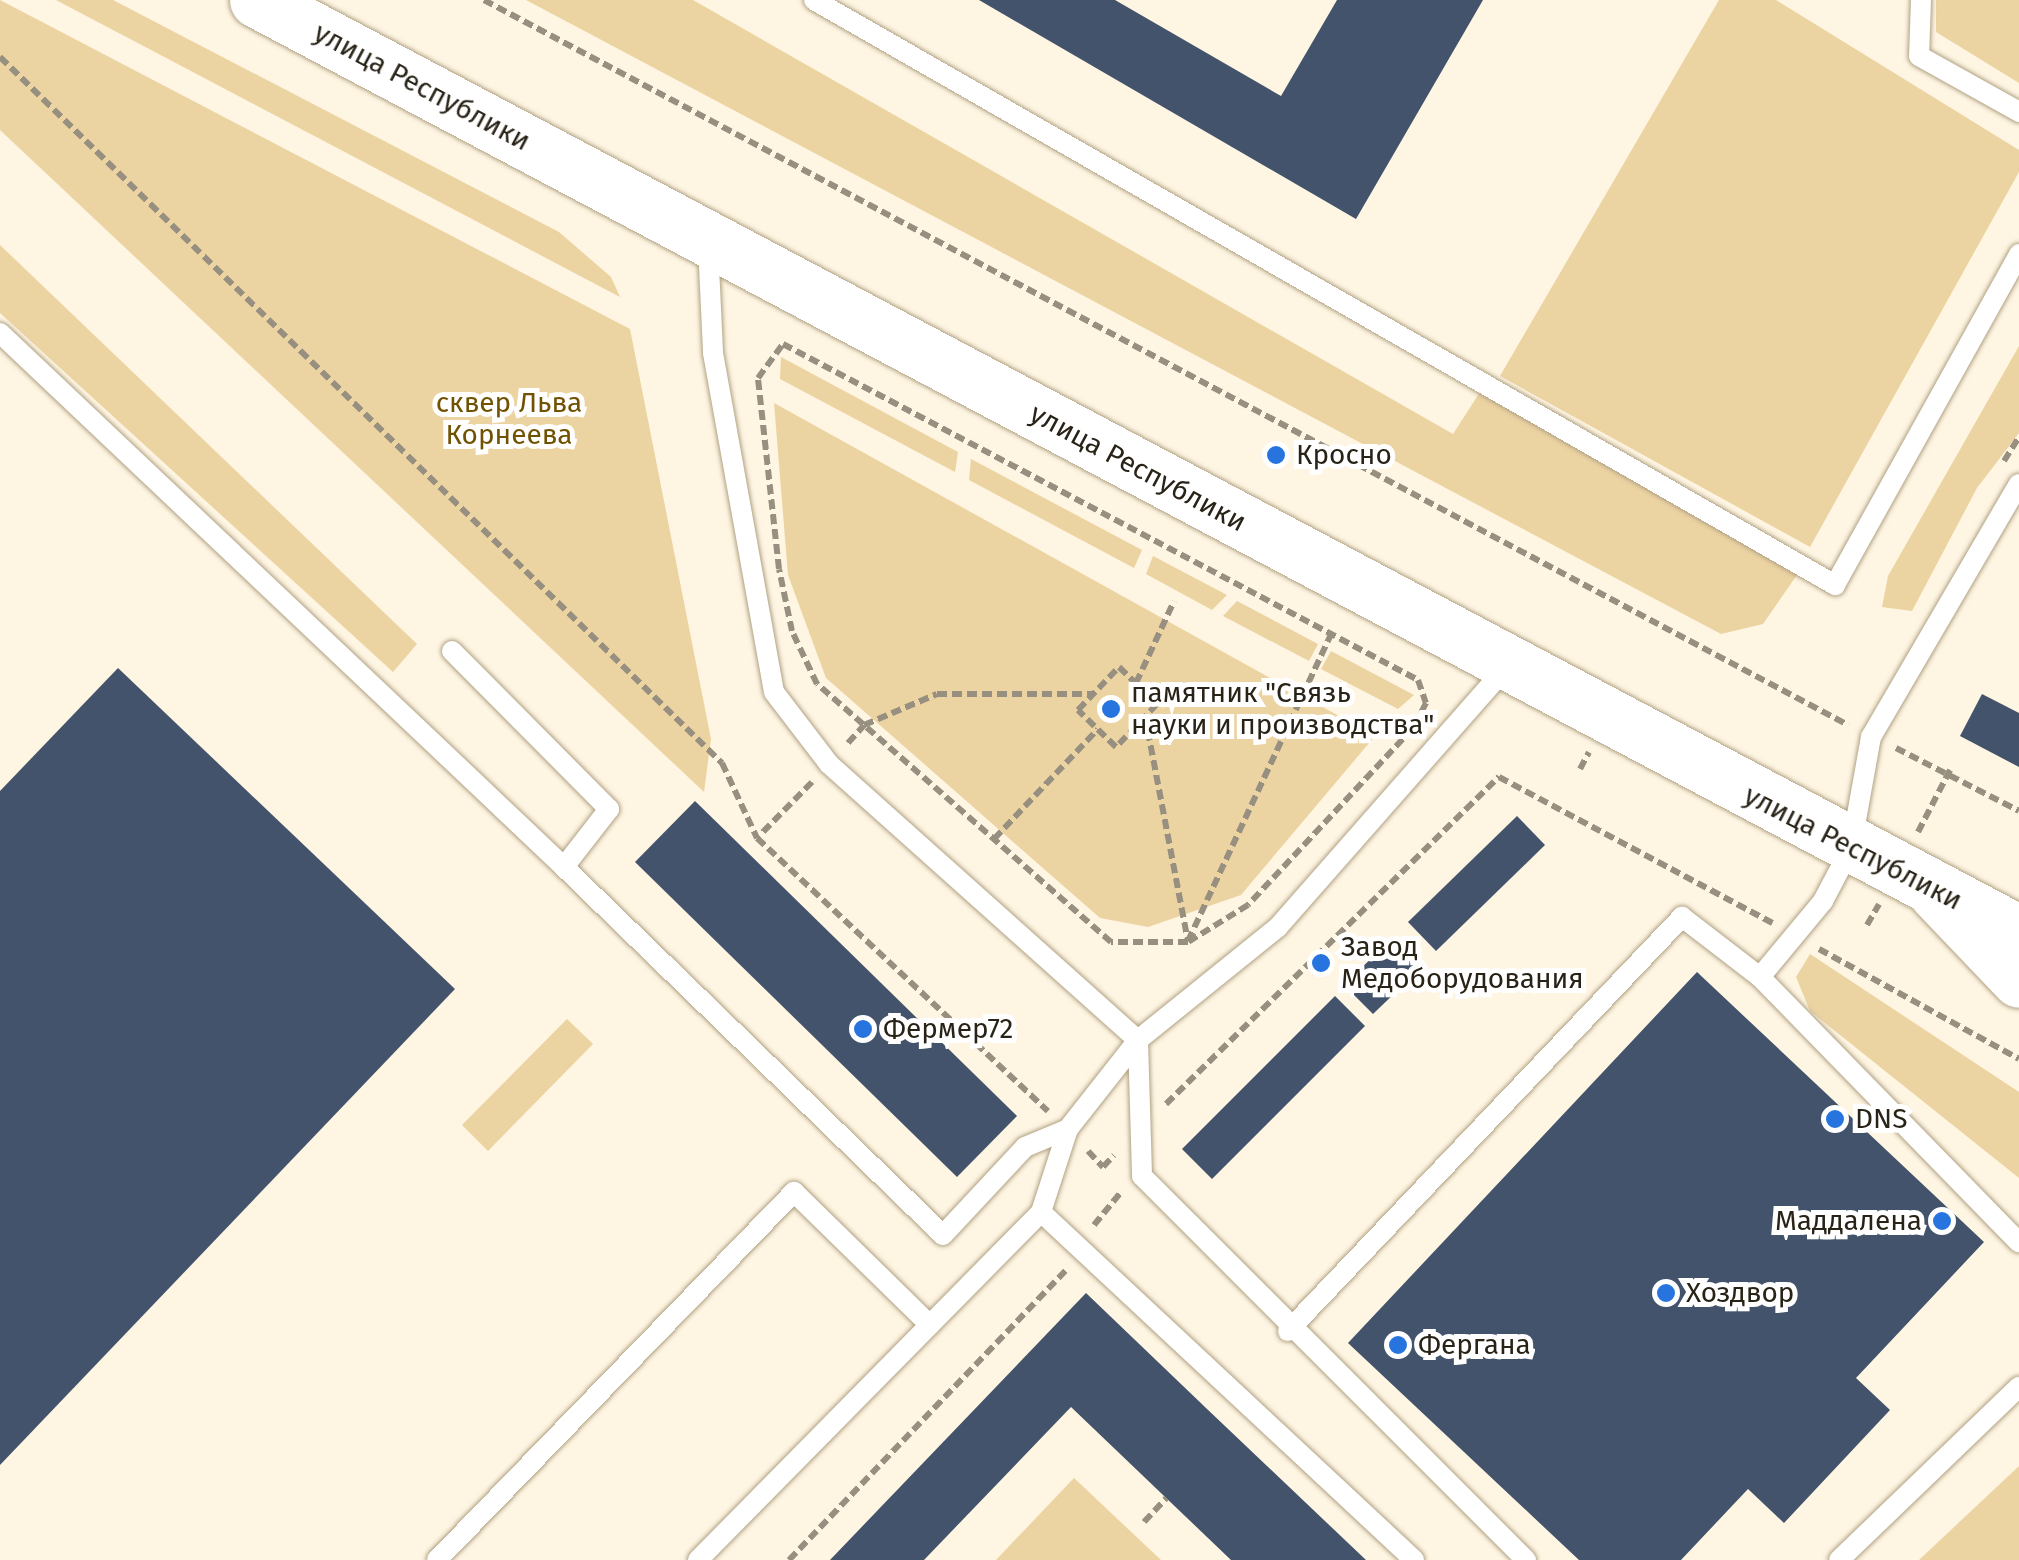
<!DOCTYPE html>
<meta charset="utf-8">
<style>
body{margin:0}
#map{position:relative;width:2019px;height:1560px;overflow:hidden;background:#fef5e2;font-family:"Fira Sans",sans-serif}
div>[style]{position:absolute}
.green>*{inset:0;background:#ecd3a2}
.building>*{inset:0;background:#43536b}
.path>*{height:6px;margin-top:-3px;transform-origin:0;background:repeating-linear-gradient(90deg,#978f7f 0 10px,transparent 0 15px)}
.roads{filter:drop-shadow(0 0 2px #b0a183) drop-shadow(0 0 2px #b0a183)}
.service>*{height:20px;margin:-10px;padding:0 10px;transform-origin:10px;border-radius:10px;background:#fff}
.secondary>*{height:55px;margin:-27.5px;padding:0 27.5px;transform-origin:27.5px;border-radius:27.5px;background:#fff}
.primary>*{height:55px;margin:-27.5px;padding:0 27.5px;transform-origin:27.5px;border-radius:27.5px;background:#fff}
.dots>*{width:28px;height:28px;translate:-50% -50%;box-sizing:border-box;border:5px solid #fff;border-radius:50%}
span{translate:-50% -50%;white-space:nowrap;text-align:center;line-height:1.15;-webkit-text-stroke:10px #fff;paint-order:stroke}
.street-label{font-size:28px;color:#292317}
.park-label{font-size:28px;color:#705200}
.poi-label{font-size:28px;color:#292317}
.left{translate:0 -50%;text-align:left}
.right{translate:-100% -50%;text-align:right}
</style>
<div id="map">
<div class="green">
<div style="clip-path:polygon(0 0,630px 329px,711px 739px,704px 792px,0 130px)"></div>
<div style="clip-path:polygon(56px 0,113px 0,559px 232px,611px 277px,620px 297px)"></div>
<div style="clip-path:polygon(526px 0,693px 0,1453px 434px,1480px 392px,1799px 572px,1763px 624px,1721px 634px)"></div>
<div style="clip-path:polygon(1719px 0,1776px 0,2019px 150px,2019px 172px,1810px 547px,1500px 376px)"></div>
<div style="clip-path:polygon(1936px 0,2019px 0,2019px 83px,1936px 32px)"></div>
<div style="clip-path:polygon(0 245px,417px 644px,393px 672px,0 313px)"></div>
<div style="clip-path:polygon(2019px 346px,2019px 433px,1977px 488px,1912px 611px,1882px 607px,1888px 576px)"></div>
<div style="clip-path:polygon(781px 357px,958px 452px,955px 472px,780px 379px)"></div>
<div style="clip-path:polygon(774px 403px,1375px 736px,1241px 895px,1148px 927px,1100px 918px,826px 678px,788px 575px)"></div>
<div style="clip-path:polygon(971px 459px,1142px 550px,1134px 568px,969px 480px)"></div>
<div style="clip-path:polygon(1153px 556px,1227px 595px,1212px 610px,1146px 574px)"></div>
<div style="clip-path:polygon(1237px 601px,1318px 644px,1309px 661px,1223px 616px)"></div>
<div style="clip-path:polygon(1331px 651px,1414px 695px,1398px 709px,1321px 669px)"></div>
<div style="clip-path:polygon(1810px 954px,2019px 1092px,2019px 1178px,1810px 1011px,1796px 977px)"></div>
<div style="clip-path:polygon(567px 1019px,593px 1044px,488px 1151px,462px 1125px)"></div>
<div style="clip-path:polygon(2019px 1466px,2019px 1560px,1919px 1560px)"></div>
<div style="clip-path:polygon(1074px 1478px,1161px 1560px,996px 1560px)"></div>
</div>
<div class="building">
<div style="clip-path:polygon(979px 0,1115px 0,1281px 96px,1337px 0,1483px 0,1356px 219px)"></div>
<div style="clip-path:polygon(118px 668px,455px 989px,0 1465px,0 791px)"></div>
<div style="clip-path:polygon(1982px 694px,2019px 713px,2019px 767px,1960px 736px)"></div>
<div style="clip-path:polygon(695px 801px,1017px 1116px,957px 1177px,635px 862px)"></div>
<div style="clip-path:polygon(1517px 816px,1545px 845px,1436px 951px,1408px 922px)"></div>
<div style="clip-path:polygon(1393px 937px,1422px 967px,1373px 1014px,1344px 985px)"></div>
<div style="clip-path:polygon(1697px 972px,1984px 1242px,1856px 1378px,1890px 1410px,1784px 1523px,1748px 1489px,1681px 1560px,1579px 1560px,1348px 1343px)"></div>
<div style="clip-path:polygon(1335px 996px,1365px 1026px,1212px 1179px,1182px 1149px)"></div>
<div style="clip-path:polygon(1086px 1293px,1206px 1408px,1366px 1560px,1231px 1560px,1071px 1407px,924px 1560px,830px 1560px)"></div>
</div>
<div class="path">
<div style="left:484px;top:0;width:1545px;rotate:27.99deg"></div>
<div style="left:0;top:57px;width:1010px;rotate:44.36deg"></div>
<div style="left:722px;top:763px;width:83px;rotate:65deg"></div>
<div style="left:783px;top:344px;width:718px;rotate:27.88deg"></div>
<div style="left:1418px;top:680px;width:24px;rotate:71deg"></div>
<div style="left:1426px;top:703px;width:28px;rotate:117deg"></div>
<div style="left:1413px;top:728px;width:242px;rotate:133deg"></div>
<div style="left:1248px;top:905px;width:70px;rotate:148.3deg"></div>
<div style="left:1188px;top:942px;width:77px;rotate:180deg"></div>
<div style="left:1111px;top:942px;width:391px;rotate:-138.7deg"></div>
<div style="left:817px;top:684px;width:59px;rotate:-115.3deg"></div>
<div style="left:792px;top:631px;width:63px;rotate:-101.8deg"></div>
<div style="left:779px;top:569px;width:192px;rotate:-96.3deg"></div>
<div style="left:758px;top:378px;width:42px;rotate:-53.7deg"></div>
<div style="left:2004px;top:461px;width:28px;rotate:-58deg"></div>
<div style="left:1119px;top:667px;width:53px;rotate:44.2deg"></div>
<div style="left:1157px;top:704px;width:59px;rotate:133.6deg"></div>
<div style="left:1116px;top:747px;width:53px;rotate:-135.8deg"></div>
<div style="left:1078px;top:710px;width:59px;rotate:-46.4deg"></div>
<div style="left:1136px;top:683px;width:90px;rotate:-65.1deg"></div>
<div style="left:1145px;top:716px;width:229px;rotate:79.2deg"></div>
<div style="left:848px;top:743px;width:24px;rotate:-48deg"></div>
<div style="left:864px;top:725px;width:79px;rotate:-23deg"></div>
<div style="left:937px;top:694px;width:156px"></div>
<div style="left:1896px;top:748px;width:138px;rotate:27.1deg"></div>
<div style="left:1580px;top:769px;width:19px;rotate:-62deg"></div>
<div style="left:812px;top:782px;width:78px;rotate:134.5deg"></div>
<div style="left:757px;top:838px;width:399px;rotate:43.2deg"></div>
<div style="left:1918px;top:832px;width:70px;rotate:-62.7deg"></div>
<div style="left:994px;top:839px;width:151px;rotate:-46.6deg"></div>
<div style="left:1867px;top:925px;width:24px;rotate:-60deg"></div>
<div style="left:1188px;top:941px;width:339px;rotate:-65deg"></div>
<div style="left:1819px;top:949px;width:228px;rotate:28.8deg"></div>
<div style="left:1166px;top:1104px;width:467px;rotate:-44.5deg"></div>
<div style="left:1499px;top:777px;width:310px;rotate:28.1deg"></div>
<div style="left:1088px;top:1151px;width:22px;rotate:47deg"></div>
<div style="left:1103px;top:1167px;width:16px;rotate:-47deg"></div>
<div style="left:1094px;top:1225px;width:43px;rotate:-50.7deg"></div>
<div style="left:1144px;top:1522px;width:33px;rotate:-47deg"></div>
<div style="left:789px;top:1560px;width:404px;rotate:-46.3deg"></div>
</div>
<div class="roads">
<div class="service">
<div style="left:814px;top:0;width:1177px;rotate:29.81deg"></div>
<div style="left:1835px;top:585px;width:379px;rotate:-60.9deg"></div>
<div style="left:1921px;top:0;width:56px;rotate:92deg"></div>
<div style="left:1919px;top:56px;width:115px;rotate:29.2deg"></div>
<div style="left:708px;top:245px;width:108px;rotate:87.3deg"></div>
<div style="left:713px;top:353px;width:344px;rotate:79.8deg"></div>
<div style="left:774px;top:692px;width:91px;rotate:52.6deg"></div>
<div style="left:829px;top:764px;width:414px;rotate:41.8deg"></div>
<div style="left:1138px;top:1040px;width:180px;rotate:-38.9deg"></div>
<div style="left:1278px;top:927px;width:347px;rotate:-48.7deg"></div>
<div style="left:0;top:333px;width:777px;rotate:43.43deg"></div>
<div style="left:452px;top:651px;width:223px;rotate:45.2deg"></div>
<div style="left:609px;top:809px;width:73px;rotate:127.8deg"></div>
<div style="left:564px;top:867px;width:528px;rotate:44.16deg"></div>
<div style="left:943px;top:1235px;width:120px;rotate:-47deg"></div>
<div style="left:1025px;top:1147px;width:47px;rotate:-22.7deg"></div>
<div style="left:1068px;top:1129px;width:113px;rotate:-51.8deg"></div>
<div style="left:1760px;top:977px;width:99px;rotate:-50.3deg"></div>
<div style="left:1823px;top:901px;width:60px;rotate:-62.2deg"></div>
<div style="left:1851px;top:848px;width:113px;rotate:-79.8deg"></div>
<div style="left:1871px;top:737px;width:293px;rotate:-59.7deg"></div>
<div style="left:1138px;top:1040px;width:136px;rotate:88.3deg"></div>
<div style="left:1142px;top:1176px;width:543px;rotate:45deg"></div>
<div style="left:1041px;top:1212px;width:510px;rotate:43.01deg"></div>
<div style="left:1288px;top:1331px;width:572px;rotate:-46.42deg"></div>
<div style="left:1682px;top:917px;width:98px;rotate:37.6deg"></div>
<div style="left:1760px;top:977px;width:371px;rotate:45.7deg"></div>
<div style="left:437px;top:1560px;width:513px;rotate:-45.87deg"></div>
<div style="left:794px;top:1192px;width:190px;rotate:44.4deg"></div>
<div style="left:698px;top:1560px;width:489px;rotate:-45.4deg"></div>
<div style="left:1041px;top:1212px;width:87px;rotate:-72deg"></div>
<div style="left:1839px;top:1560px;width:250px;rotate:-43.9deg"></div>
</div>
<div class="secondary">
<div style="left:1936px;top:893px;width:120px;rotate:46.3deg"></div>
</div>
<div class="primary">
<div style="left:257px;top:0;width:1994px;rotate:27.9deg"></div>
</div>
</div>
<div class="dots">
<div style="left:1276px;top:455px;background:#2774df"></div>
<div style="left:1111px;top:709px;background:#2774df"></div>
<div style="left:1321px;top:963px;background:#2774df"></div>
<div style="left:863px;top:1029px;background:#2774df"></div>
<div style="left:1835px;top:1119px;background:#2774df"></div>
<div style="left:1942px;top:1221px;background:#2774df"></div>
<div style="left:1666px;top:1293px;background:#2774df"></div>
<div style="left:1398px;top:1345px;background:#2774df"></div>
</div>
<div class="street-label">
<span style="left:422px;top:87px;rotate:28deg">улица Республики</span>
<span style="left:1138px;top:468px;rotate:28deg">улица Республики</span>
<span style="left:1853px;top:848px;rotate:27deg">улица Республики</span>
</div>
<div class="park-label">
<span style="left:509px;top:419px">сквер Льва<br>Корнеева</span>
</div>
<div class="poi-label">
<span class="left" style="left:1296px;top:455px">Кросно</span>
<span class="left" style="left:1131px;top:709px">памятник "Связь<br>науки и производства"</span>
<span class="left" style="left:1341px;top:963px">Завод<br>Медоборудования</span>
<span class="left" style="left:883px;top:1029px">Фермер72</span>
<span class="left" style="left:1855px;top:1119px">DNS</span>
<span class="right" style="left:1922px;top:1221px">Маддалена</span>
<span class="left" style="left:1686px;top:1293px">Хоздвор</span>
<span class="left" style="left:1418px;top:1345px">Фергана</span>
</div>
</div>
